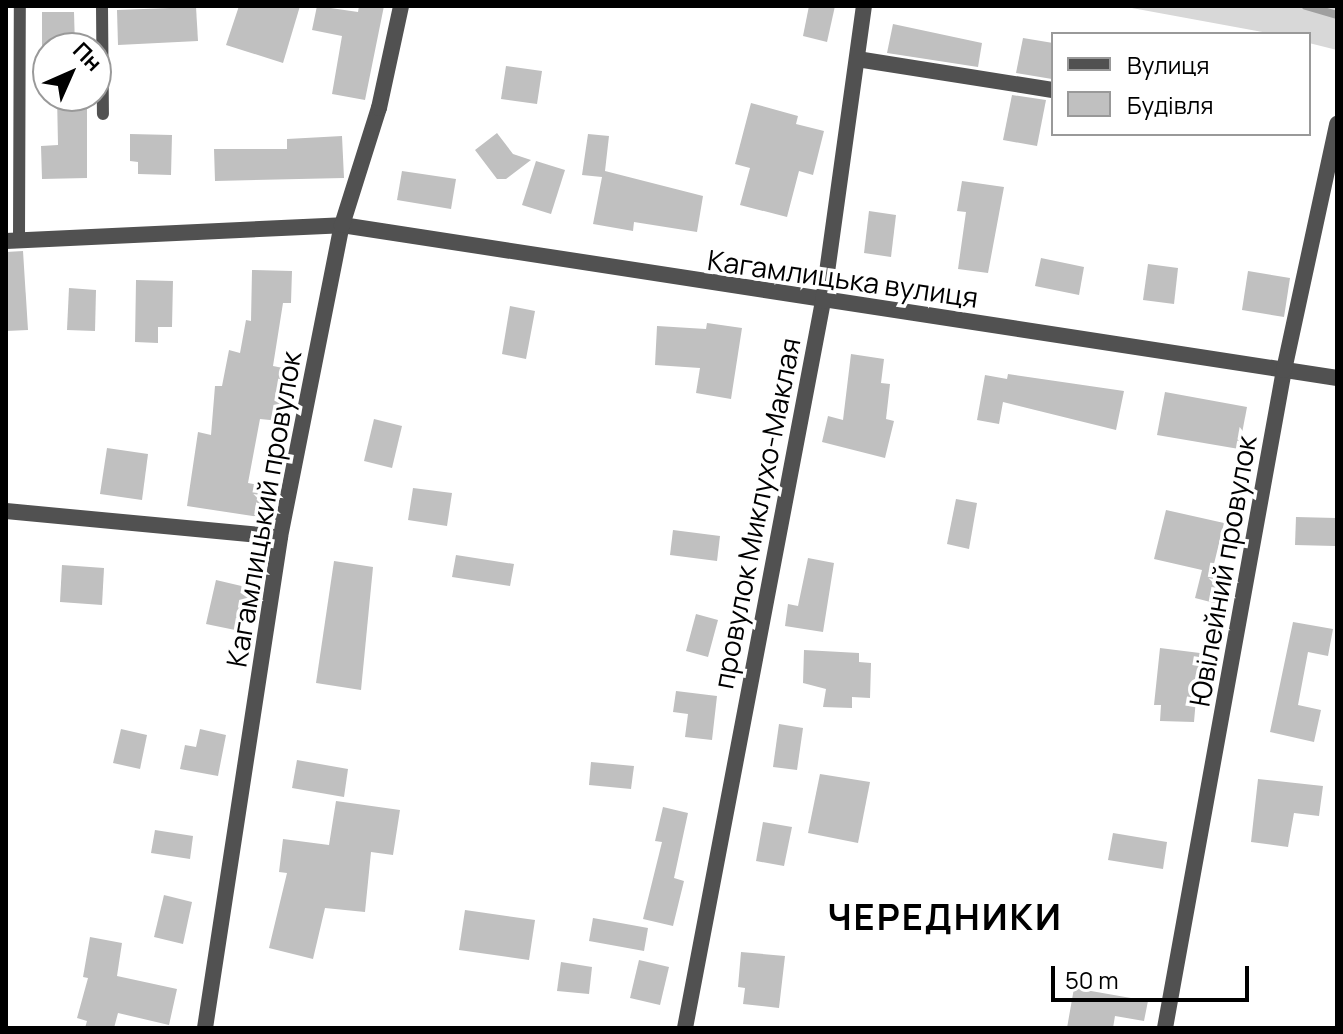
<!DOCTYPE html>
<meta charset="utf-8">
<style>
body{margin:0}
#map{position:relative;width:1343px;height:1034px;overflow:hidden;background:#fff;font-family:Manrope,sans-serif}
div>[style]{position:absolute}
.green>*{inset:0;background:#d8d8d8}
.stream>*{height:8px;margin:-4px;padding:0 4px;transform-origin:4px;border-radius:4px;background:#9f9f9f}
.building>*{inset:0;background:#c0c0c0}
.service>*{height:12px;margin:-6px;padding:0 6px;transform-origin:6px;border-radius:6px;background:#515151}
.minor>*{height:16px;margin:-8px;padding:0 8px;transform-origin:8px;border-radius:8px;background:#515151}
span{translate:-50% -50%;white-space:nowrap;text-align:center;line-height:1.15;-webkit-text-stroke:7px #fff;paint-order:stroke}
.street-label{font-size:28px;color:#000}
.district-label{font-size:36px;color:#000;font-weight:700;letter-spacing:2px}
.frame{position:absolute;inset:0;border:8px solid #000;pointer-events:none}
.legend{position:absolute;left:1051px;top:32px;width:260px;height:104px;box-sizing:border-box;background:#fff;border:2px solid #999;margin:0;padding:10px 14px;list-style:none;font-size:24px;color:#000}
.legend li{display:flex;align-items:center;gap:16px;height:40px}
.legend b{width:40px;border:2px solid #999}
.north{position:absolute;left:32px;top:32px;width:80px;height:80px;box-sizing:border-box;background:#fff;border:2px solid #999;border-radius:50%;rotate:45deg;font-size:22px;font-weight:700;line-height:32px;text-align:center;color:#000}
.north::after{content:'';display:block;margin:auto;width:28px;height:36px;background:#000;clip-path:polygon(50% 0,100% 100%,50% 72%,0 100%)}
.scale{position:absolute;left:1051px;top:966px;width:198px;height:36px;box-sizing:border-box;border:4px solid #000;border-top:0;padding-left:10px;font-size:24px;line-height:28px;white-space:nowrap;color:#000;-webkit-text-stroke:6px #fff;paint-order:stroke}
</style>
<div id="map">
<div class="green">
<div style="clip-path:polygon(1121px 6px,1337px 6px,1337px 50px,1309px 43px,1309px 34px,1274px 34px)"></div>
</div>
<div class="stream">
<div style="left:1306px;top:6px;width:32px;rotate:16deg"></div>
</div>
<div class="building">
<div style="clip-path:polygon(239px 6px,300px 6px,283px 63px,226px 45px)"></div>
<div style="clip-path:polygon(317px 6px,358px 12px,359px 6px,384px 6px,365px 100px,332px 94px,342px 36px,312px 30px)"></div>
<div style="clip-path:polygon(809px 6px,835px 6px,827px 42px,803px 36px)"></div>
<div style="clip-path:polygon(196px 7px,198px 41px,118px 45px,117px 10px)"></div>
<div style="clip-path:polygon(42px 12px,74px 12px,75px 48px,42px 48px)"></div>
<div style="clip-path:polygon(893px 24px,982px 43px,978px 67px,887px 53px)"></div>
<div style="clip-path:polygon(1023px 38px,1053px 43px,1052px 79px,1016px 73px)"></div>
<div style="clip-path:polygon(506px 66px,542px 71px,537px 104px,501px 99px)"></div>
<div style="clip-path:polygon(1012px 95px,1046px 100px,1037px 146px,1003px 140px)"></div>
<div style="clip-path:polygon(57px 96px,87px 96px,87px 178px,42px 179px,41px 146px,58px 145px)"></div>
<div style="clip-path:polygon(751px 103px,798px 116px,796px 124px,824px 131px,813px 175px,799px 171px,787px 217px,740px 205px,750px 168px,735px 164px)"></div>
<div style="clip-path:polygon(497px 133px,513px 154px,531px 160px,506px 179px,497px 179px,475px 150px)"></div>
<div style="clip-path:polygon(130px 134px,172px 135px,171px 175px,138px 174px,138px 162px,130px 161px)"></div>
<div style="clip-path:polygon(588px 134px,609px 136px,605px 171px,703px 196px,697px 232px,634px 222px,633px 231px,593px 224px,602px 177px,582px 175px)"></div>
<div style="clip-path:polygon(342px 136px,344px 178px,215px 181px,214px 149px,287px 149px,287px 139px)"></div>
<div style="clip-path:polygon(536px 161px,565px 170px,551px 214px,522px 205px)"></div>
<div style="clip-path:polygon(402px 171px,456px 179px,451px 209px,397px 200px)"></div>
<div style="clip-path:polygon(962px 181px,1004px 187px,988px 273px,958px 269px,966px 212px,957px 211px)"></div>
<div style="clip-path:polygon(869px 211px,896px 215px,891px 257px,864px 253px)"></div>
<div style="clip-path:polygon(23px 251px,28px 330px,6px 331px,6px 252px)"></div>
<div style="clip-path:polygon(1041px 258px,1084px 267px,1079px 295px,1035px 286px)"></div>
<div style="clip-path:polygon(1148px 264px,1178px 268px,1174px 304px,1143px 300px)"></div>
<div style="clip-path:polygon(252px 270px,292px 271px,291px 303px,283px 303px,273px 366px,288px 369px,280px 421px,260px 419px,248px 483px,270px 487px,265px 518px,187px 506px,198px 432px,211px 435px,215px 386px,222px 386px,229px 350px,240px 353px,246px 320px,251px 321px)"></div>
<div style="clip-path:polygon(1248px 271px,1290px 278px,1284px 317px,1242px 310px)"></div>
<div style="clip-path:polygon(136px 280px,173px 281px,172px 327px,158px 327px,158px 343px,135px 342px)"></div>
<div style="clip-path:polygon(69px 288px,96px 290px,95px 331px,67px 330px)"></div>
<div style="clip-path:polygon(510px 306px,535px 311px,526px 359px,502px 354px)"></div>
<div style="clip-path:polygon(707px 323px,742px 328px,731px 399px,696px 393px,700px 368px,655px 365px,657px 326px,706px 329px)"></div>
<div style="clip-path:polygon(851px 354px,884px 359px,881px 383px,890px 384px,886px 419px,894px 421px,885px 458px,822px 442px,828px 416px,843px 420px)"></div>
<div style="clip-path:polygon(1008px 374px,1124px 391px,1116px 430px,1003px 402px,999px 424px,977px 420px,985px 375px,1007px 379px)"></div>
<div style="clip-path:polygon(1165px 392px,1247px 407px,1239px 449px,1157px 435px)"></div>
<div style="clip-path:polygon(374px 419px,402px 426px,392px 468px,364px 461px)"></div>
<div style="clip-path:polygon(107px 448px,148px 454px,142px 500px,100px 494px)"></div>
<div style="clip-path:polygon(413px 488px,452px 493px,447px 526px,408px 520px)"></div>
<div style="clip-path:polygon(956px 499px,977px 503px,969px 549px,947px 544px)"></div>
<div style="clip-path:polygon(1166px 510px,1224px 523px,1213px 568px,1230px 572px,1222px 605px,1195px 598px,1202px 570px,1154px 559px)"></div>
<div style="clip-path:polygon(1296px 517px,1336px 518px,1335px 546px,1295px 545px)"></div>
<div style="clip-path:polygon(673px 530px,720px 536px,717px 561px,670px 555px)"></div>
<div style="clip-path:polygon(456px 555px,514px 564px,510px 586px,452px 577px)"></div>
<div style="clip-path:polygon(808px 558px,834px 563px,823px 632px,785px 626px,788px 604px,798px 606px)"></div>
<div style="clip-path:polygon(334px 561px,373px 567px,361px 690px,316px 683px)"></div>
<div style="clip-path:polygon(62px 565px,104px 568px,102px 605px,60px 602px)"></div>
<div style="clip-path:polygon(216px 580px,250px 588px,240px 631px,206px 624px)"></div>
<div style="clip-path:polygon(696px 614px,718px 620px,708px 657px,686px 651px)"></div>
<div style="clip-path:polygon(1293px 622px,1333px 629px,1328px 656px,1308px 652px,1298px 705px,1321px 710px,1314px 742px,1270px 732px)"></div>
<div style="clip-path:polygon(1160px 648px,1200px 653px,1194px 722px,1160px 721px,1161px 705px,1154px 705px)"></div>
<div style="clip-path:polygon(804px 650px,859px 653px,859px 662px,871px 663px,870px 698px,852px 697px,852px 708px,823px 707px,826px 689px,803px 683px)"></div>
<div style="clip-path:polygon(676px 691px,717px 696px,712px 740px,685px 737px,688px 714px,673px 712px)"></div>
<div style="clip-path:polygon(779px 724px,803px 728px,797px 770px,773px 767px)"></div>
<div style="clip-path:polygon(121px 729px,147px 735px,140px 769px,113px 763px)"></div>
<div style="clip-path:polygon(200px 729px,226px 735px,218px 776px,180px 769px,185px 745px,196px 747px)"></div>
<div style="clip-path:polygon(297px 760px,348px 769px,344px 797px,292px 788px)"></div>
<div style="clip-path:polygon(591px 762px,634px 766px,631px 789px,589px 785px)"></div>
<div style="clip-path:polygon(820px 774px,870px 782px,858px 843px,808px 833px)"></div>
<div style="clip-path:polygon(1258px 779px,1323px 786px,1319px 816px,1294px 813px,1288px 847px,1251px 842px)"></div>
<div style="clip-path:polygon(336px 801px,400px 810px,393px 855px,371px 852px,365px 912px,325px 908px,313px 959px,269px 948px,287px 873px,279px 872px,283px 839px,329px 845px)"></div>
<div style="clip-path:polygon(663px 807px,688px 813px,674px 878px,684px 881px,673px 926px,643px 919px,662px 842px,655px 841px)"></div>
<div style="clip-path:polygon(763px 822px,792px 827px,784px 866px,756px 861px)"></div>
<div style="clip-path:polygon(155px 830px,193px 836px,190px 859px,151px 853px)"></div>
<div style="clip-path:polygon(1113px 833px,1167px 842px,1163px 869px,1108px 860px)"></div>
<div style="clip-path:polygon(164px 895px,192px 902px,183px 944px,154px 937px)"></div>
<div style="clip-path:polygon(465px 910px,535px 920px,529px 960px,459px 950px)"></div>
<div style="clip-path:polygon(593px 918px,648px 928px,644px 951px,589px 941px)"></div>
<div style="clip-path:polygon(90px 937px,122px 943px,117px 976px,177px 989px,169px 1025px,118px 1013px,114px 1028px,85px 1028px,87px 1021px,77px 1018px,88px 978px,83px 977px)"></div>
<div style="clip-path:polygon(741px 952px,785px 956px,779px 1008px,743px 1004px,745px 988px,738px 987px)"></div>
<div style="clip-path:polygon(639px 960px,669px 967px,660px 1005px,630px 998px)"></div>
<div style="clip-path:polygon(561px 962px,592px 967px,589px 994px,557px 991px)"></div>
<div style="clip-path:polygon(1074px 988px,1148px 1001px,1144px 1021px,1115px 1016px,1113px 1028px,1067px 1028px)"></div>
</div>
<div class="service">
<div style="left:102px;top:6px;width:108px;rotate:89.5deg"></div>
<div style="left:19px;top:240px;width:234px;rotate:-89.8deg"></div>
</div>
<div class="minor">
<div style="left:857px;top:59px;width:198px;rotate:9deg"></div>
<div style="left:6px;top:241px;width:336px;rotate:-2.7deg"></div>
<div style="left:342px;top:225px;width:1007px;rotate:8.74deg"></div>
<div style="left:6px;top:511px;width:275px;rotate:5.4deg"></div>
<div style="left:205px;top:1028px;width:497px;rotate:-81.3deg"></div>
<div style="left:280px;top:537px;width:318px;rotate:-78.8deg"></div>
<div style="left:342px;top:225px;width:123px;rotate:-72.5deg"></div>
<div style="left:379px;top:108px;width:104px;rotate:-77.8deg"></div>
<div style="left:685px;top:1028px;width:740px;rotate:-79.25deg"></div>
<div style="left:823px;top:301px;width:298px;rotate:-82.1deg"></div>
<div style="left:1165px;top:1028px;width:669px;rotate:-79.75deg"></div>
<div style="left:1284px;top:370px;width:252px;rotate:-77.8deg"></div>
</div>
<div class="street-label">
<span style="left:843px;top:278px;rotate:8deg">Кагамлицька вулиця</span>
<span style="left:263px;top:509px;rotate:-80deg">Кагамлицький провулок</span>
<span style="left:756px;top:513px;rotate:-79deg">провулок Миклухо-Маклая</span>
<span style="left:1222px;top:571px;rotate:-80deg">Ювілейний провулок</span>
</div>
<div class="district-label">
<span style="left:945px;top:917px">ЧЕРЕДНИКИ</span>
</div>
<div class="frame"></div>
<ul class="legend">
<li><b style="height:10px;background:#515151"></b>Вулиця</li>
<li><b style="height:22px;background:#c0c0c0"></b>Будівля</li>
</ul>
<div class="north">Пн</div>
<div class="scale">50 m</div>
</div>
